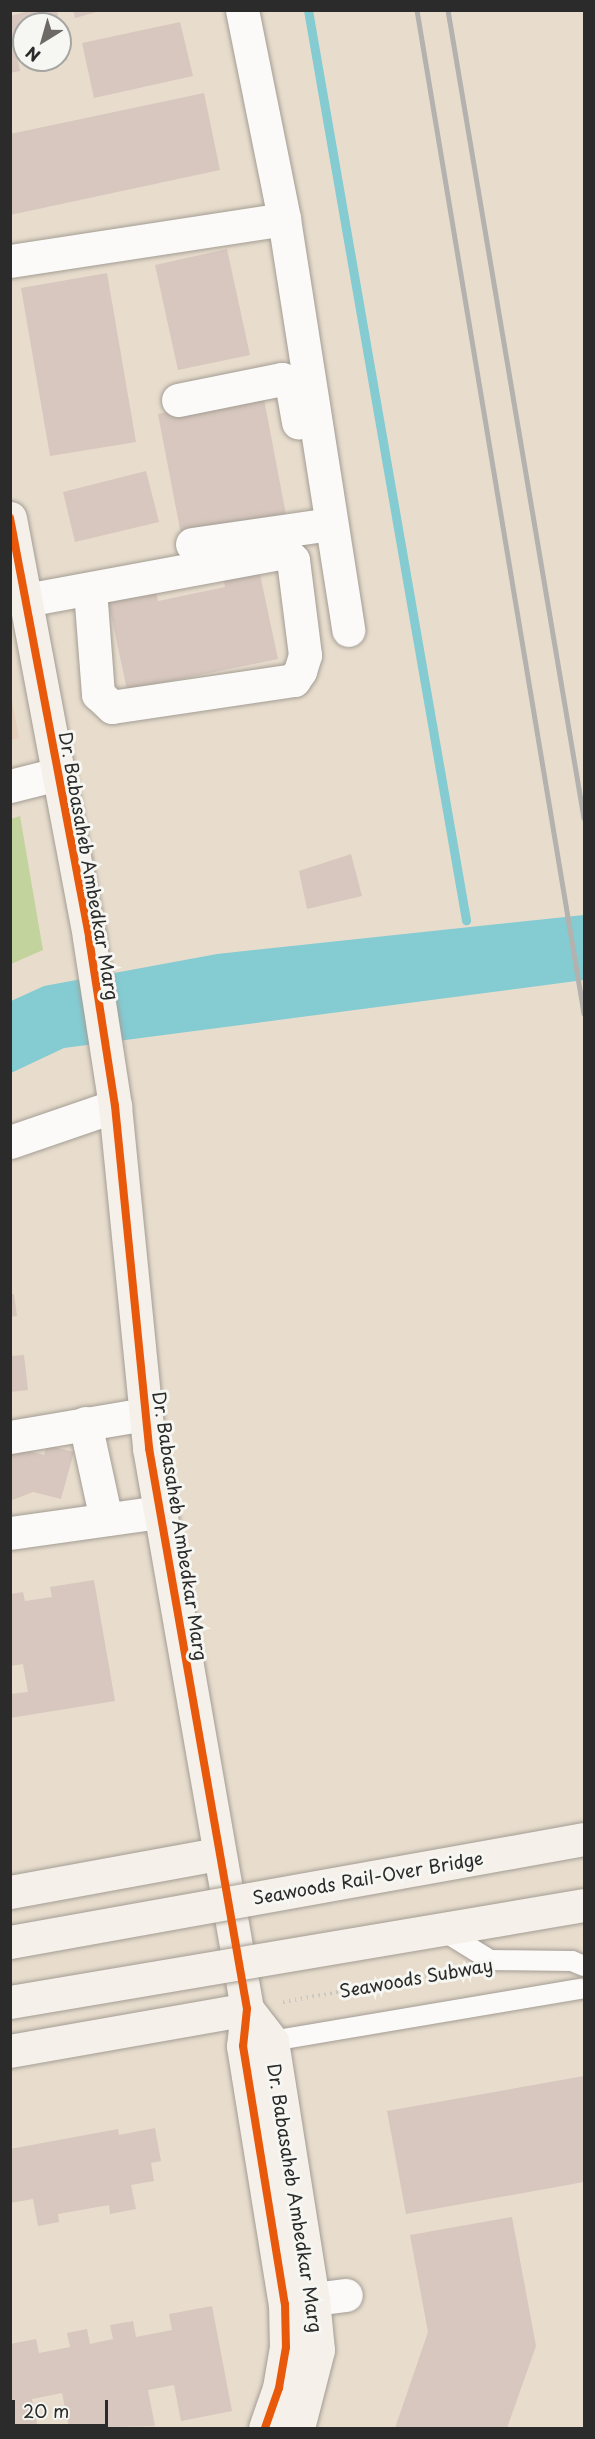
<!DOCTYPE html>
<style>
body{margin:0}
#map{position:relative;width:595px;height:2439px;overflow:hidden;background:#e8ddcd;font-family:"Playpen Sans",sans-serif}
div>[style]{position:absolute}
.built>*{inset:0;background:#e6d1bf}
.green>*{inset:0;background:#c3d39d}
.water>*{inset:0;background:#84cbd2}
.stream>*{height:9px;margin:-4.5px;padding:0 4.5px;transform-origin:4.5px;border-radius:4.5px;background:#84cbd2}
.building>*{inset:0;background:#d7c7be}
.path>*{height:4px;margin-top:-2px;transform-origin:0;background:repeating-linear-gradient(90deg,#c9c7c3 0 1.5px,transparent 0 6px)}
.roads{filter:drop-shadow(0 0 2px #a39d94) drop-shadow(0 0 2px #a39d94)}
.lane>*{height:20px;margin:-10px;padding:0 10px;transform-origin:10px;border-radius:10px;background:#fcfaf8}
.street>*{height:33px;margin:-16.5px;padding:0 16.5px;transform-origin:16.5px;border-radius:16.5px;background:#fcfaf8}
.secondary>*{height:33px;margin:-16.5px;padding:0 16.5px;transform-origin:16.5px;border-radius:16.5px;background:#f5f0e9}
.rail>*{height:4.5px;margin:-2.25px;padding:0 2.25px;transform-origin:2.25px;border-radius:2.25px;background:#b3b2af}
.bridges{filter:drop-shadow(0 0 2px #a39d94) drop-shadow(0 0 2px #a39d94)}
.lane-bridge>*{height:20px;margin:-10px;padding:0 10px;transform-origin:10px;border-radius:10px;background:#fcfaf8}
.secondary-bridge>*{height:33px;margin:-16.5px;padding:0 16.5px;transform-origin:16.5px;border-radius:16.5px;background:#f5f0e9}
.cycleway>*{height:8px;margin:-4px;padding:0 4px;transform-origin:4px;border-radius:4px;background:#e8590c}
span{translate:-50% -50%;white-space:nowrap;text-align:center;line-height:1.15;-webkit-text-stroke:6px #f6f6f2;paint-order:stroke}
.street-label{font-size:18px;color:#2b2b2b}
.frame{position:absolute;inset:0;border:12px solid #2b2b2b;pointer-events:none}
.north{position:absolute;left:12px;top:12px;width:60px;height:60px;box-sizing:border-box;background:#f6f6f2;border:2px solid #a5a5a2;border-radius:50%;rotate:217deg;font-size:16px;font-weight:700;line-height:24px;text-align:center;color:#2b2b2b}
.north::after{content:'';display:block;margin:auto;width:21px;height:27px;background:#6d6964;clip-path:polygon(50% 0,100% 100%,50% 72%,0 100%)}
.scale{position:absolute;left:12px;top:2400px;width:96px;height:27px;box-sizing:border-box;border:3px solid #2b2b2b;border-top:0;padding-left:8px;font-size:18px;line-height:21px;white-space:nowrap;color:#2b2b2b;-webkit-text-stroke:4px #f6f6f2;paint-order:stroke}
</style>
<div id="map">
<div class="built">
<div style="clip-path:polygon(10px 689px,19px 738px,11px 740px,10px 740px)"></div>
</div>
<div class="green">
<div style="clip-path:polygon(20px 816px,43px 950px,11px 964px,11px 819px)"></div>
</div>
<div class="water">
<div style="clip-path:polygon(584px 915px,584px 980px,64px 1048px,11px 1073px,11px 1001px,44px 986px,217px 954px)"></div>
</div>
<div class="stream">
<div style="left:308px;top:10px;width:924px;rotate:80.15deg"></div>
</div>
<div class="building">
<div style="clip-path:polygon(32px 10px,57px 10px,59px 22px,24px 24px,24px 59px,18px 60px,20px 71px,10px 73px,10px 16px)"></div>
<div style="clip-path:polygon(73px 10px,100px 10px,100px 11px,75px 18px)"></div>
<div style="clip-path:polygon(180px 22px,193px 76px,94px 98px,82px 43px)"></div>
<div style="clip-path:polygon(60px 38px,68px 60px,41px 66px,39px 60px,60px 60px)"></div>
<div style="clip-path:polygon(204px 93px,220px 170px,10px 215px,10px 134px)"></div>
<div style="clip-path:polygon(227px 249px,250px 355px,178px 370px,155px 265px)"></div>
<div style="clip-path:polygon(107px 273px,136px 442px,50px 456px,21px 288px)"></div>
<div style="clip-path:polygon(263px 394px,288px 525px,183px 545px,158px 414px)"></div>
<div style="clip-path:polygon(146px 471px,159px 522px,75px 542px,63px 492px)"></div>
<div style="clip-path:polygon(258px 565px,278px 659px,127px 690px,107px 596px,155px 586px,158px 601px,225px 587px,222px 572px)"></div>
<div style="clip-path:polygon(351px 854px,362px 896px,307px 909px,299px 871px)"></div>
<div style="clip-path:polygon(10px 1294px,14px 1294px,17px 1316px,10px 1317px)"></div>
<div style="clip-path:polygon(24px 1355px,28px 1390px,10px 1392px,10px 1356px)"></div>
<div style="clip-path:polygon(47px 1445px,74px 1452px,61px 1499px,33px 1492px,10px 1501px,10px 1456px,17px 1448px,44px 1455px)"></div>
<div style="clip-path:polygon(94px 1580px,115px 1701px,10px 1718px,10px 1694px,28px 1692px,23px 1664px,10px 1666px,10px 1594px,23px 1592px,25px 1601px,52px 1597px,50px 1587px)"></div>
<div style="clip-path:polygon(584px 2076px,584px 2182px,406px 2214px,387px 2111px)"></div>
<div style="clip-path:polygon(155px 2128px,161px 2161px,151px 2163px,154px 2181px,131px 2185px,136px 2209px,110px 2214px,109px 2205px,58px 2214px,59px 2222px,38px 2226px,33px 2199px,10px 2203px,10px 2149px,118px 2129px,119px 2135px)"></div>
<div style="clip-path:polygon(512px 2217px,536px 2346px,507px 2428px,395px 2428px,428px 2332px,410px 2235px)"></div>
<div style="clip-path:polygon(212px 2306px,232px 2411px,181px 2421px,174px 2385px,148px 2390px,155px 2426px,69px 2428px,62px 2393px,32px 2399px,38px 2428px,10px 2428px,10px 2344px,36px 2339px,39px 2353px,70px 2347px,67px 2333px,87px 2329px,90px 2344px,113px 2339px,110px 2325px,133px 2321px,136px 2337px,172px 2330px,169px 2314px)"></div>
</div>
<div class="path">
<div style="left:283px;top:2002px;width:176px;rotate:-10.2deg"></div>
</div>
<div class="roads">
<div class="lane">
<div style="left:272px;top:2041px;width:316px;rotate:-9.6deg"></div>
</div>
<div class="street">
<div style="left:242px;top:10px;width:213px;rotate:78.6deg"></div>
<div style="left:284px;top:219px;width:416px;rotate:81.1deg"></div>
<div style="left:10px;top:261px;width:277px;rotate:-8.7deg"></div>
<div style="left:178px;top:400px;width:106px;rotate:-11.4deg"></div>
<div style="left:282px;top:379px;width:13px;rotate:42deg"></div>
<div style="left:292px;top:388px;width:35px;rotate:80deg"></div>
<div style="left:192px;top:544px;width:140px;rotate:-8.2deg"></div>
<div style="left:26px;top:600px;width:258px;rotate:-10.5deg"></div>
<div style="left:280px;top:553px;width:8px;rotate:14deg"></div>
<div style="left:288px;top:555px;width:7px;rotate:45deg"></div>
<div style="left:293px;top:560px;width:96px;rotate:82.8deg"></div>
<div style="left:305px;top:655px;width:17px;rotate:107deg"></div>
<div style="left:300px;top:671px;width:11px;rotate:124deg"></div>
<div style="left:294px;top:680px;width:184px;rotate:171.6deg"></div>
<div style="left:112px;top:707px;width:19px;rotate:-137deg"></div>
<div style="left:98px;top:694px;width:105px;rotate:-94.4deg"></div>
<div style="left:10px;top:786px;width:49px;rotate:-14.3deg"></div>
<div style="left:10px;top:1142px;width:111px;rotate:-18.9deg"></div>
<div style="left:85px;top:1423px;width:98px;rotate:77.7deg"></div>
<div style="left:10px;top:1437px;width:137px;rotate:-9.7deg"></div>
<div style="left:10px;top:1533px;width:151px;rotate:-8deg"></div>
<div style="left:313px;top:2299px;width:33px;rotate:-7deg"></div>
</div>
<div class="secondary">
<div style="left:10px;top:518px;width:427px;rotate:79.3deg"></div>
<div style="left:89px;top:938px;width:170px;rotate:81.2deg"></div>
<div style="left:115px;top:1106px;width:344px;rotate:84.3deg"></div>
<div style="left:149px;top:1448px;width:569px;rotate:80.09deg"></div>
<div style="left:247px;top:2009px;width:37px;rotate:96deg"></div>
<div style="left:243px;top:2046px;width:261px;rotate:80.8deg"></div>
<div style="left:285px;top:2304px;width:43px;rotate:88.7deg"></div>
<div style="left:286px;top:2347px;width:42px;rotate:99.7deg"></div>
<div style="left:279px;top:2388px;width:42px;rotate:109.3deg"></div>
<div style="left:10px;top:1892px;width:211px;rotate:-10.4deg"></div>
<div style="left:247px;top:2009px;width:41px;rotate:52deg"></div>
<div style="left:272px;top:2041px;width:261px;rotate:81deg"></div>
<div style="left:313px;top:2299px;width:51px;rotate:84.4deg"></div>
<div style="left:318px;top:2350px;width:81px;rotate:104.4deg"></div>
<div style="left:10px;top:2051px;width:241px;rotate:-10deg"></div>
</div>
</div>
<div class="rail">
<div style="left:417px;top:10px;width:1017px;rotate:80.55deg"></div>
<div style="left:448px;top:10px;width:819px;rotate:80.45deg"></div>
</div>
<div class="bridges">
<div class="lane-bridge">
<div style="left:440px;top:1929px;width:59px;rotate:31.8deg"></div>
<div style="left:490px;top:1960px;width:82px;rotate:0.7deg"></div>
<div style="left:572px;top:1961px;width:13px;rotate:23deg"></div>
</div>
<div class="secondary-bridge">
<div style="left:10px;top:1942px;width:583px;rotate:-10.17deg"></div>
<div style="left:10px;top:2002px;width:582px;rotate:-9.59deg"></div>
</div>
</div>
<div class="cycleway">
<div style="left:10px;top:518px;width:427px;rotate:79.3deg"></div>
<div style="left:89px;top:938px;width:170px;rotate:81.2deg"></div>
<div style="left:115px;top:1106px;width:344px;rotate:84.3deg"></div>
<div style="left:149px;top:1448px;width:569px;rotate:80.09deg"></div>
<div style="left:247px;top:2009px;width:37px;rotate:96deg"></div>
<div style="left:243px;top:2046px;width:261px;rotate:80.8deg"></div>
<div style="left:285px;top:2304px;width:43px;rotate:88.7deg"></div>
<div style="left:286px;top:2347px;width:42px;rotate:99.7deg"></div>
<div style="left:279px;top:2388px;width:42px;rotate:109.3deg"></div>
</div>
<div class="street-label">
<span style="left:89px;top:866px;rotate:80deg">Dr. Babasaheb Ambedkar Marg</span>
<span style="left:180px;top:1526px;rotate:81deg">Dr. Babasaheb Ambedkar Marg</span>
<span style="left:368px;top:1878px;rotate:-10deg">Seawoods Rail-Over Bridge</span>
<span style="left:416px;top:1978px;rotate:-10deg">Seawoods Subway</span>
<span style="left:295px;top:2198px;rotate:81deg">Dr. Babasaheb Ambedkar Marg</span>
</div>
<div class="frame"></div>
<div class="north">N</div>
<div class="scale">20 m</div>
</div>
